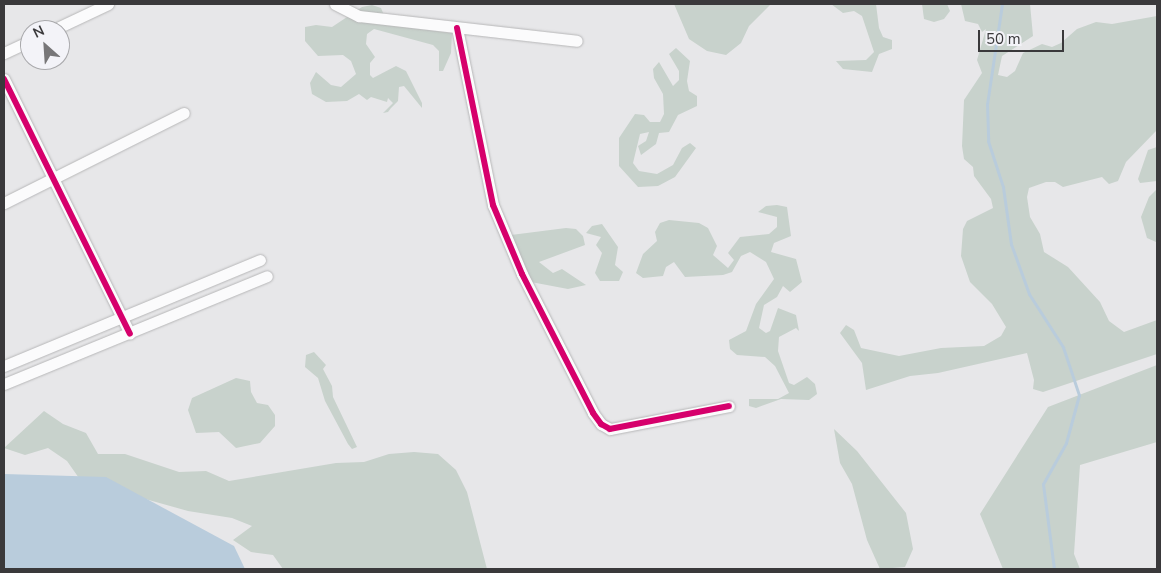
<!DOCTYPE html>
<style>
body{margin:0}
#map{position:relative;width:1161px;height:573px;overflow:hidden;background:#e7e7e9;font-family:"Nunito Sans",sans-serif}
div>[style]{position:absolute}
.green>*{inset:0;background:#c8d2cc}
.water>*{inset:0;background:#b9ccdc}
.stream>*{height:3px;margin:-1.5px;padding:0 1.5px;transform-origin:1.5px;border-radius:1.5px;background:#b9ccdc}
.roads{filter:drop-shadow(0 0 1px #b7b7b8) drop-shadow(0 0 1px #b7b7b8)}
.minor>*{height:11px;margin:-5.5px;padding:0 5.5px;transform-origin:5.5px;border-radius:5.5px;background:#fbfbfc}
.cycleway>*{height:6px;margin:-3px;padding:0 3px;transform-origin:3px;border-radius:3px;background:#d6006c}
span{translate:-50% -50%;white-space:nowrap;text-align:center;line-height:1.15;-webkit-text-stroke:5px #f3f3f8;paint-order:stroke}
.frame{position:absolute;inset:0;border:5px solid #3a393b;pointer-events:none}
.north{position:absolute;left:20px;top:20px;width:50px;height:50px;box-sizing:border-box;background:#f3f3f8;border:1px solid #a9a9ac;border-radius:50%;rotate:334deg;font-size:14px;font-weight:700;line-height:20px;text-align:center;color:#3a393b}
.north::after{content:'';display:block;margin:auto;width:18px;height:22px;background:#777678;clip-path:polygon(50% 0,100% 100%,50% 72%,0 100%)}
.scale{position:absolute;left:978px;top:30px;width:86px;height:22px;box-sizing:border-box;border:2px solid #3a393b;border-top:0;padding-left:6px;font-size:15px;line-height:18px;white-space:nowrap;color:#3a393b;-webkit-text-stroke:4px #f3f3f8;paint-order:stroke}
</style>
<div id="map">
<div class="green">
<div style="clip-path:polygon(674px 4px,771px 4px,749px 26px,741px 43px,726px 55px,707px 51px,689px 39px)"></div>
<div style="clip-path:polygon(831px 4px,876px 4px,879px 28px,883px 37px,892px 40px,892px 49px,879px 54px,872px 72px,843px 69px,836px 61px,866px 60px,874px 52px,862px 16px,854px 11px,843px 13px)"></div>
<div style="clip-path:polygon(922px 4px,947px 4px,950px 11px,944px 19px,934px 22px,924px 19px)"></div>
<div style="clip-path:polygon(961px 4px,1030px 4px,1033px 36px,1002px 56px,998px 75px,1007px 77px,1015px 71px,1023px 53px,1042px 44px,1052px 47px,1061px 43px,1077px 29px,1096px 22px,1112px 24px,1157px 16px,1157px 130px,1126px 162px,1118px 181px,1109px 184px,1102px 177px,1063px 187px,1055px 182px,1046px 182px,1029px 188px,1027px 197px,1030px 217px,1040px 234px,1044px 252px,1068px 267px,1100px 302px,1109px 321px,1124px 332px,1157px 320px,1157px 354px,1043px 392px,1033px 389px,1034px 380px,1027px 353px,938px 373px,910px 376px,866px 390px,862px 363px,840px 333px,846px 325px,854px 330px,861px 348px,899px 356px,941px 348px,984px 346px,1001px 336px,1006px 327px,992px 304px,970px 282px,961px 256px,963px 229px,967px 221px,993px 208px,991px 199px,974px 176px,973px 167px,964px 159px,962px 146px,964px 100px,982px 73px,977px 60px,986px 29px,982px 32px,978px 24px,965px 21px)"></div>
<div style="clip-path:polygon(372px 5px,381px 8px,388px 25px,452px 33px,451px 53px,443px 71px,439px 71px,439px 51px,433px 45px,374px 29px,367px 34px,366px 44px,375px 57px,370px 63px,370px 75px,373px 78px,396px 66px,406px 71px,422px 103px,422px 108px,404px 86px,399px 87px,398px 101px,391px 108px,388px 112px,383px 113px,393px 103px,388px 98px,387px 102px,371px 97px,367px 100px,359px 94px,347px 101px,326px 102px,312px 94px,310px 83px,316px 72px,331px 85px,341px 87px,356px 74px,351px 61px,343px 55px,318px 56px,305px 41px,305px 27px,316px 25px,332px 27px,362px 7px)"></div>
<div style="clip-path:polygon(676px 48px,690px 61px,687px 81px,689px 91px,697px 96px,697px 106px,678px 115px,669px 132px,659px 133px,656px 144px,641px 155px,638px 146px,646px 141px,649px 132px,640px 134px,633px 163px,639px 171px,657px 174px,673px 165px,682px 148px,690px 143px,696px 148px,675px 177px,658px 186px,638px 187px,619px 166px,619px 138px,635px 114px,644px 115px,650px 122px,660px 122px,664px 114px,663px 94px,654px 78px,653px 69px,659px 62px,673px 86px,679px 80px,679px 71px,669px 54px)"></div>
<div style="clip-path:polygon(1157px 147px,1157px 181px,1140px 183px,1138px 179px,1148px 150px)"></div>
<div style="clip-path:polygon(1157px 189px,1157px 241px,1156px 242px,1147px 238px,1141px 217px,1149px 197px)"></div>
<div style="clip-path:polygon(777px 205px,787px 207px,791px 236px,774px 243px,771px 252px,796px 259px,802px 282px,790px 292px,783px 286px,777px 297px,764px 305px,759px 328px,766px 333px,770px 331px,778px 308px,796px 315px,799px 331px,796px 328px,779px 337px,778px 351px,789px 383px,794px 385px,807px 377px,815px 384px,817px 394px,809px 400px,781px 399px,756px 408px,749px 406px,749px 399px,778px 399px,789px 393px,775px 366px,765px 357px,737px 355px,730px 349px,729px 340px,746px 331px,756px 304px,774px 279px,766px 262px,750px 252px,741px 256px,732px 272px,723px 275px,685px 277px,674px 262px,666px 267px,663px 276px,643px 278px,636px 273px,643px 254px,657px 241px,655px 232px,660px 223px,669px 220px,699px 223px,708px 228px,717px 246px,713px 255px,728px 268px,734px 260px,728px 253px,740px 237px,769px 234px,777px 227px,777px 217px,758px 212px,766px 206px)"></div>
<div style="clip-path:polygon(602px 224px,618px 247px,615px 265px,623px 272px,619px 281px,600px 281px,595px 273px,602px 253px,596px 245px,601px 237px,586px 233px,592px 226px)"></div>
<div style="clip-path:polygon(566px 228px,576px 229px,583px 236px,585px 245px,539px 262px,553px 273px,562px 269px,586px 285px,568px 289px,531px 282px,511px 235px)"></div>
<div style="clip-path:polygon(314px 352px,326px 365px,323px 369px,332px 386px,333px 397px,357px 447px,352px 449px,348px 444px,325px 401px,318px 378px,305px 367px,306px 355px)"></div>
<div style="clip-path:polygon(1157px 365px,1157px 442px,1080px 465px,1074px 554px,1080px 569px,1003px 569px,980px 514px,1048px 407px)"></div>
<div style="clip-path:polygon(236px 378px,250px 381px,251px 392px,257px 403px,268px 405px,275px 415px,275px 426px,260px 443px,236px 448px,219px 432px,196px 433px,188px 410px,192px 398px)"></div>
<div style="clip-path:polygon(44px 411px,63px 424px,86px 433px,98px 454px,125px 454px,179px 472px,206px 471px,229px 481px,336px 463px,364px 462px,389px 454px,414px 452px,438px 454px,456px 470px,467px 492px,487px 569px,283px 569px,273px 555px,251px 552px,233px 540px,252px 526px,232px 518px,188px 511px,81px 481px,67px 461px,48px 448px,25px 455px,4px 448px)"></div>
<div style="clip-path:polygon(834px 429px,857px 451px,906px 513px,913px 549px,905px 567px,880px 569px,867px 540px,852px 484px,840px 463px)"></div>
</div>
<div class="water">
<div style="clip-path:polygon(4px 474px,106px 477px,234px 546px,245px 569px,4px 569px)"></div>
</div>
<div class="stream">
<div style="left:1002px;top:4px;width:101px;rotate:98.5deg"></div>
<div style="left:987px;top:104px;width:37px;rotate:88deg"></div>
<div style="left:988px;top:141px;width:48px;rotate:71.9deg"></div>
<div style="left:1003px;top:187px;width:58px;rotate:82deg"></div>
<div style="left:1011px;top:244px;width:53px;rotate:70.2deg"></div>
<div style="left:1029px;top:294px;width:63px;rotate:57.3deg"></div>
<div style="left:1063px;top:347px;width:51px;rotate:71.6deg"></div>
<div style="left:1079px;top:395px;width:50px;rotate:105.2deg"></div>
<div style="left:1066px;top:443px;width:47px;rotate:119.3deg"></div>
<div style="left:1043px;top:484px;width:86px;rotate:82.6deg"></div>
</div>
<div class="roads">
<div class="minor">
<div style="left:335px;top:4px;width:27px;rotate:27deg"></div>
<div style="left:359px;top:16px;width:219px;rotate:6.5deg"></div>
<div style="left:457px;top:28px;width:181px;rotate:78.5deg"></div>
<div style="left:493px;top:205px;width:75px;rotate:67.2deg"></div>
<div style="left:522px;top:274px;width:156px;rotate:62.9deg"></div>
<div style="left:593px;top:413px;width:14px;rotate:54deg"></div>
<div style="left:601px;top:424px;width:10px;rotate:29deg"></div>
<div style="left:610px;top:429px;width:121px;rotate:-10.9deg"></div>
<div style="left:53px;top:30px;width:61px;rotate:-25.3deg"></div>
<div style="left:4px;top:53px;width:29px;rotate:-25deg"></div>
<div style="left:4px;top:79px;width:284px;rotate:63.7deg"></div>
<div style="left:4px;top:203px;width:201px;rotate:-26.6deg"></div>
<div style="left:4px;top:366px;width:277px;rotate:-22.5deg"></div>
<div style="left:4px;top:384px;width:284px;rotate:-22.3deg"></div>
</div>
</div>
<div class="cycleway">
<div style="left:457px;top:28px;width:181px;rotate:78.5deg"></div>
<div style="left:493px;top:205px;width:75px;rotate:67.2deg"></div>
<div style="left:522px;top:274px;width:156px;rotate:62.9deg"></div>
<div style="left:593px;top:413px;width:14px;rotate:54deg"></div>
<div style="left:601px;top:424px;width:10px;rotate:29deg"></div>
<div style="left:610px;top:429px;width:121px;rotate:-10.9deg"></div>
<div style="left:4px;top:79px;width:284px;rotate:63.7deg"></div>
</div>
<div class="frame"></div>
<div class="north">N</div>
<div class="scale">50 m</div>
</div>
